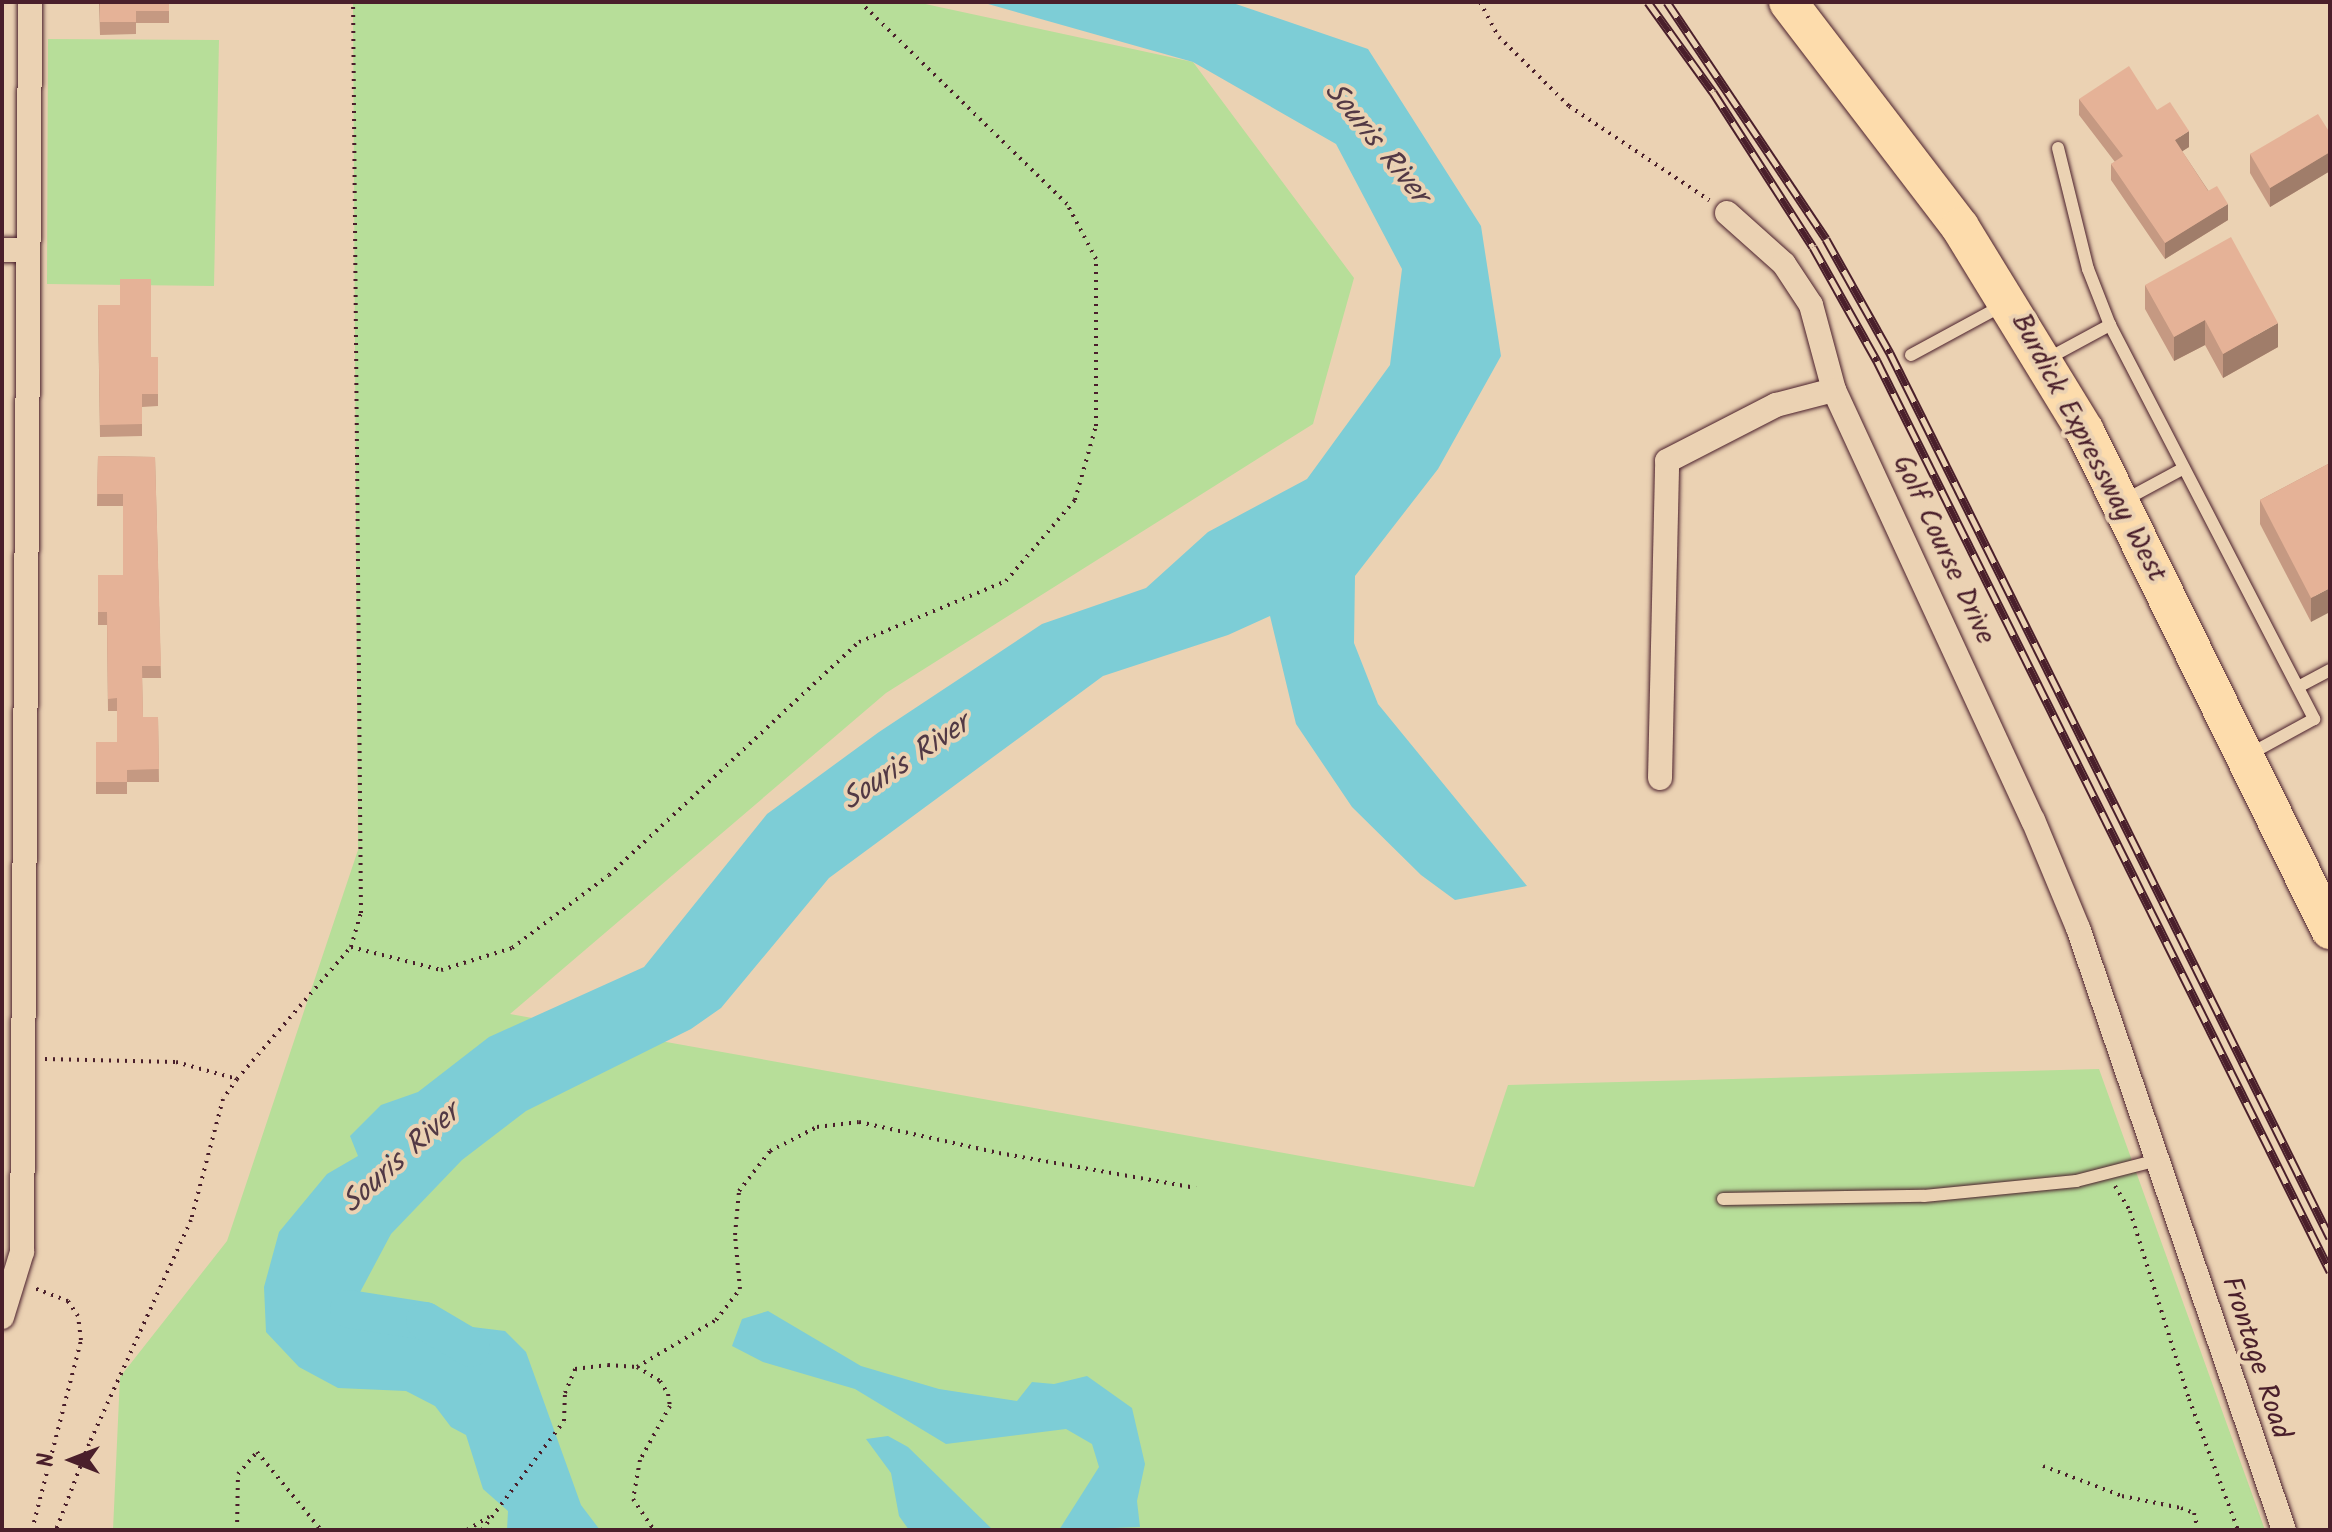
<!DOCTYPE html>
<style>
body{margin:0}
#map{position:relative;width:2332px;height:1532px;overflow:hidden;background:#ebd2b3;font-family:Kalam,sans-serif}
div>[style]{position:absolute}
.green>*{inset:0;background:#b7de99}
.water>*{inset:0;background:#7dcdd6}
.river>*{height:38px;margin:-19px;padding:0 19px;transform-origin:19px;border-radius:19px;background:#7dcdd6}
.path>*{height:4px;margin-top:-2px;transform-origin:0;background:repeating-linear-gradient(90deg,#4a1f2b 0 2px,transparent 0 8px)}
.roads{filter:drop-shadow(0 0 2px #4a1f2b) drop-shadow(0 0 2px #4a1f2b)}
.lane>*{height:12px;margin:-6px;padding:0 6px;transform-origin:6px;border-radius:6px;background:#ebd2b3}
.street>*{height:24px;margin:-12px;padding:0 12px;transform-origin:12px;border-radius:12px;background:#ebd2b3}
.primary>*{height:38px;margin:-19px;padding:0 19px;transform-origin:19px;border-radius:19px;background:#fddcac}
.rail>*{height:9px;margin-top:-4.5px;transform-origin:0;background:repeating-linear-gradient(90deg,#ebd2b3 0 18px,#4a1f2b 0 36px);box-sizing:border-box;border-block:2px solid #4a1f2b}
.wall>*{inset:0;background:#c59982}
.shaded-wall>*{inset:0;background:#a07d6a}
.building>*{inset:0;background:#e5b297}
span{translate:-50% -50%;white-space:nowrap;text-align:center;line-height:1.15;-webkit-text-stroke:8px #ebd2b3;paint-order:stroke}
.street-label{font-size:28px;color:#4a1f2b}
.water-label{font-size:30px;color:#523945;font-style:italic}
.frame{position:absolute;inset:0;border:4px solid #4a1f2b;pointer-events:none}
.north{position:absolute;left:32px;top:1420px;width:80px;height:80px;-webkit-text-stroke:6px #ebd2b3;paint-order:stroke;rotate:270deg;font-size:22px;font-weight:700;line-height:32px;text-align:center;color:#4a1f2b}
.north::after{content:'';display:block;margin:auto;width:28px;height:36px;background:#4a1f2b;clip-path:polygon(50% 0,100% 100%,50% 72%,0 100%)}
</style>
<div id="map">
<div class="green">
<div style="clip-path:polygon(353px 2px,916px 2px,1193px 62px,1354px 278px,1313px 424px,886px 693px,510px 1014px,1474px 1187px,1508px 1085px,2099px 1069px,2265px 1530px,113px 1530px,120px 1377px,227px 1241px,358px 850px)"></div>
<div style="clip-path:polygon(48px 39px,219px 40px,214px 286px,47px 284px)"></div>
</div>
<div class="water">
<div style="clip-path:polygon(981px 2px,1230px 2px,1368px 49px,1481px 226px,1501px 356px,1438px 469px,1355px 576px,1354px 643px,1378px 704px,1527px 886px,1455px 900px,1421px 875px,1352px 807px,1296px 724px,1270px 616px,1228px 635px,1103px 676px,829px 878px,721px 1008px,691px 1029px,526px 1111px,462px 1160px,391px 1234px,357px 1298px,399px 1318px,505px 1331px,526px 1352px,581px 1505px,600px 1530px,507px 1530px,508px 1511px,483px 1489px,466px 1435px,451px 1427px,435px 1406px,406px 1391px,338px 1388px,299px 1367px,266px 1332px,264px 1287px,279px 1232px,327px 1174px,358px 1156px,350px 1136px,381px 1105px,418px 1092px,489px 1037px,644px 967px,767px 814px,879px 732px,1042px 624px,1146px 588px,1208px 532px,1307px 479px,1390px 365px,1402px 269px,1336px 144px,1193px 62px)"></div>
<div style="clip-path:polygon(768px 1311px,861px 1366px,939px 1389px,1017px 1401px,1032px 1382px,1054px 1384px,1087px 1376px,1132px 1408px,1145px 1464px,1137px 1501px,1140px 1527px,1059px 1530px,1099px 1467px,1092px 1444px,1066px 1429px,946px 1444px,855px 1389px,763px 1362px,732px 1346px,742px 1319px)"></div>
<div style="clip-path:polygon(888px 1436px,908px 1447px,993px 1530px,909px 1530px,899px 1516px,891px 1473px,866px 1439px)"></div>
</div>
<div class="river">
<div style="left:349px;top:1309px;width:77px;rotate:9deg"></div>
<div style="left:425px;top:1321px;width:53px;rotate:30.4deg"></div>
</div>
<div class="path">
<div style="left:1480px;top:2px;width:40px;rotate:62deg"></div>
<div style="left:1499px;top:37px;width:98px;rotate:44.6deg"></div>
<div style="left:1569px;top:106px;width:169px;rotate:33.9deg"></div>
<div style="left:351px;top:947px;width:35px;rotate:-74deg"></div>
<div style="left:361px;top:913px;width:911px;rotate:-90.5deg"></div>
<div style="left:45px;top:1059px;width:131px;rotate:1.3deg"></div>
<div style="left:176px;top:1062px;width:63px;rotate:15.6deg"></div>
<div style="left:237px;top:1079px;width:24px;rotate:125deg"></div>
<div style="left:223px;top:1099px;width:125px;rotate:104.8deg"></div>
<div style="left:191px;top:1220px;width:246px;rotate:114.5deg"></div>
<div style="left:89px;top:1444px;width:92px;rotate:111deg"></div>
<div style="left:237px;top:1079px;width:174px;rotate:-49.2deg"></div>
<div style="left:351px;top:947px;width:93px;rotate:14.3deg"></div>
<div style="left:441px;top:970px;width:74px;rotate:-17.2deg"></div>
<div style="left:512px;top:948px;width:121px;rotate:-37deg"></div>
<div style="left:609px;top:875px;width:342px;rotate:-43deg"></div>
<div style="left:859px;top:642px;width:159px;rotate:-22.5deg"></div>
<div style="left:1006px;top:581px;width:106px;rotate:-49.6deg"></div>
<div style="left:1075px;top:500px;width:77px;rotate:-74.2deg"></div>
<div style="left:1096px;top:426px;width:167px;rotate:-90deg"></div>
<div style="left:1096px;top:259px;width:62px;rotate:-117.8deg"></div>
<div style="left:1067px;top:204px;width:289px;rotate:-135.7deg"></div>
<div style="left:2115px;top:1186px;width:29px;rotate:59deg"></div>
<div style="left:2130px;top:1211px;width:197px;rotate:72.6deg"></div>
<div style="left:2189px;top:1399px;width:140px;rotate:69.5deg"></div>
<div style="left:637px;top:1367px;width:92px;rotate:-30.7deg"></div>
<div style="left:716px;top:1320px;width:39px;rotate:-52deg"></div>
<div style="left:740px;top:1289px;width:54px;rotate:-95.3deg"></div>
<div style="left:735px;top:1235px;width:44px;rotate:-84.8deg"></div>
<div style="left:739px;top:1191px;width:51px;rotate:-52.2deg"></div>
<div style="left:770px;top:1151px;width:53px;rotate:-27.1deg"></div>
<div style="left:817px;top:1127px;width:42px;rotate:-6.8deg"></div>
<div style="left:859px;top:1122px;width:143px;rotate:12.5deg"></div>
<div style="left:999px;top:1153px;width:200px;rotate:10.1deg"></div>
<div style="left:2043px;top:1466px;width:85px;rotate:20.8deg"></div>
<div style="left:2122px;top:1496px;width:60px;rotate:11.5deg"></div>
<div style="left:2181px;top:1508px;width:14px;rotate:21deg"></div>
<div style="left:2194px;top:1513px;width:17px;rotate:77deg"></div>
<div style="left:32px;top:1530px;width:196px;rotate:-75.5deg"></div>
<div style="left:81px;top:1340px;width:24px;rotate:-97deg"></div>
<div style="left:78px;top:1316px;width:18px;rotate:-124deg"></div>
<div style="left:68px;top:1301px;width:39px;rotate:-159deg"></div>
<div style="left:237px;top:1530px;width:56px;rotate:-89deg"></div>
<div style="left:238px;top:1474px;width:29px;rotate:-49deg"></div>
<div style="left:257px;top:1452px;width:101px;rotate:50.6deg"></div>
<div style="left:467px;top:1530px;width:26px;rotate:-31deg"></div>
<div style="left:482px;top:1530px;width:136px;rotate:-53deg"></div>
<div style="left:564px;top:1421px;width:28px;rotate:-88deg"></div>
<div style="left:565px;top:1393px;width:26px;rotate:-67deg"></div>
<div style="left:575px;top:1369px;width:33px;rotate:-7deg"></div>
<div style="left:608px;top:1365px;width:29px;rotate:4deg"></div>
<div style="left:637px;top:1367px;width:27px;rotate:31deg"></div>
<div style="left:660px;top:1381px;width:15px;rotate:58deg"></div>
<div style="left:668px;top:1394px;width:12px;rotate:81deg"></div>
<div style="left:670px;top:1406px;width:62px;rotate:119.1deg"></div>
<div style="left:640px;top:1460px;width:40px;rotate:100deg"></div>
<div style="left:633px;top:1499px;width:37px;rotate:56deg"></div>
</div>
<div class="roads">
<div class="lane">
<div style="left:2058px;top:148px;width:125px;rotate:76.1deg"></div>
<div style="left:2088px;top:269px;width:60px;rotate:68.6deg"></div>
<div style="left:1911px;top:355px;width:105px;rotate:-28.5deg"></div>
<div style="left:2047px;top:359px;width:72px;rotate:-28.4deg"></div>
<div style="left:2110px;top:325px;width:444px;rotate:62.6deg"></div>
<div style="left:2314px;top:719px;width:73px;rotate:151.3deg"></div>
<div style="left:2123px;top:501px;width:69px;rotate:-28.4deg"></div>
<div style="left:2298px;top:687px;width:36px;rotate:-28deg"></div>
<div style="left:1723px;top:1199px;width:201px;rotate:-0.9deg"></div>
<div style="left:1924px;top:1196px;width:153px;rotate:-5.6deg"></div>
<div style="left:2076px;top:1181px;width:85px;rotate:-14.4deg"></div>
</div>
<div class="street">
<div style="left:1727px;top:213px;width:76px;rotate:41.8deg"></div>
<div style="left:1784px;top:264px;width:49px;rotate:56.6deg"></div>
<div style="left:1811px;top:305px;width:88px;rotate:74.9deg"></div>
<div style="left:1834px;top:390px;width:474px;rotate:65.2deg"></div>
<div style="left:2033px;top:820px;width:117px;rotate:67.4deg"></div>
<div style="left:2078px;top:928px;width:636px;rotate:71.11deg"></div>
<div style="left:2px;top:250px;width:25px"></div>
<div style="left:1660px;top:778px;width:317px;rotate:-88.7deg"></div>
<div style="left:1667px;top:461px;width:123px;rotate:-27.2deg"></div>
<div style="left:1776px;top:405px;width:60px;rotate:-14.5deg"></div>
<div style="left:2px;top:1317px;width:68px;rotate:-72.9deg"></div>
<div style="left:22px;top:1252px;width:1250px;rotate:-89.63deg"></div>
</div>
<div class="primary">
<div style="left:1788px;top:2px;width:283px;rotate:52.6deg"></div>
<div style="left:1960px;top:227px;width:239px;rotate:58.5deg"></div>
<div style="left:2085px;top:431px;width:556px;rotate:63.85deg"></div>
</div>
</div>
<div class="rail">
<div style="left:1648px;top:2px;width:111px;rotate:54.2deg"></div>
<div style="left:1713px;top:92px;width:184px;rotate:57.2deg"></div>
<div style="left:1813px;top:247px;width:131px;rotate:60.7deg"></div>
<div style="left:1877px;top:361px;width:1017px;rotate:63.54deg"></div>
<div style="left:1667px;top:2px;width:285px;rotate:56.1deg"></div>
<div style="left:1826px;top:239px;width:131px;rotate:60.7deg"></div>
<div style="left:1890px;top:353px;width:988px;rotate:63.56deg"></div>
</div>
<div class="wall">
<div style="clip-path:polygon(99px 2px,169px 2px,169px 23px,136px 23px,136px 34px,100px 35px)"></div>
<div style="clip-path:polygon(2079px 99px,2157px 110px,2189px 147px,2182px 151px,2228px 220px,2165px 259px,2111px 180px,2111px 164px,2115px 162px,2079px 115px)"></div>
<div style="clip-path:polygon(2330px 133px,2330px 171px,2270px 207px,2250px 173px,2250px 154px)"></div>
<div style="clip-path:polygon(2145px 285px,2278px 347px,2223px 378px,2205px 345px,2174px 361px,2145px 309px)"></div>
<div style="clip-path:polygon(98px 305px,151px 357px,158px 357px,158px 406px,142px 407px,142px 436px,100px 437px)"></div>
<div style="clip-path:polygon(98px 456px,155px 457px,161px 678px,142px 678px,143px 717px,158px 717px,159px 782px,127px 782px,127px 794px,96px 794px,96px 742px,117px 742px,117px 711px,108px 711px,107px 625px,98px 625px,98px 575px,123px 575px,123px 506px,97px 506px)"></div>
<div style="clip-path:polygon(2330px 463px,2311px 622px,2260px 524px,2260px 500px)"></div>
</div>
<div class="shaded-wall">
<div style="clip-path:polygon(2189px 131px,2189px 147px,2175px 156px,2175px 140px)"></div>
<div style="clip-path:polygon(2330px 152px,2330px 171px,2270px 207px,2270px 188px)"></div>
<div style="clip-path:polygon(2228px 204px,2228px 220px,2165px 259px,2165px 243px)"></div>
<div style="clip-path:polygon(2205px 320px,2205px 345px,2174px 361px,2174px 337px)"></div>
<div style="clip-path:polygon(2278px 323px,2278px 347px,2223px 378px,2223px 354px)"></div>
<div style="clip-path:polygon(2330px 588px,2330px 612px,2311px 622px,2311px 598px)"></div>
</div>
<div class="building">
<div style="clip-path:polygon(100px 2px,169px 2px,169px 11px,136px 11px,136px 22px,100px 22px)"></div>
<div style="clip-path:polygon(2129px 66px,2157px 110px,2170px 102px,2189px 131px,2175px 140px,2208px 191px,2217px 186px,2228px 204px,2165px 243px,2111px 164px,2123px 156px,2079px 99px)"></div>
<div style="clip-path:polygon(2318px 114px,2330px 133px,2330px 152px,2270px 188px,2250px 154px)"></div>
<div style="clip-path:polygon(2231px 237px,2278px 323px,2223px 354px,2205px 320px,2174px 337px,2145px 285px)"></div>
<div style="clip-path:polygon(120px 279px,151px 279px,151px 357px,158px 357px,158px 394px,142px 394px,142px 424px,100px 425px,98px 305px,120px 305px)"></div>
<div style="clip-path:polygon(98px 456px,155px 457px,161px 666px,142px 666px,143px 717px,158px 717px,159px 769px,127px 770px,127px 782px,96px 782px,96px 742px,117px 742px,117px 698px,108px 699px,107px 612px,98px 612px,98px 575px,123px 575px,123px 494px,97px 494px)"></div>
<div style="clip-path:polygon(2330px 463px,2330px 588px,2311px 598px,2260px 500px)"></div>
</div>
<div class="street-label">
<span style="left:2088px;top:448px;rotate:62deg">Burdick Expressway West</span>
<span style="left:1943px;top:550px;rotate:65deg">Golf Course Drive</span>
<span style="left:2255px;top:1358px;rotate:72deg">Frontage Road</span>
</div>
<div class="water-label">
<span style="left:1376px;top:143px;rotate:51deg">Souris River</span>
<span style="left:906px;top:763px;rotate:-34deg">Souris River</span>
<span style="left:401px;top:1159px;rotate:-42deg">Souris River</span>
</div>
<div class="frame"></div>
<div class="north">N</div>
</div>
